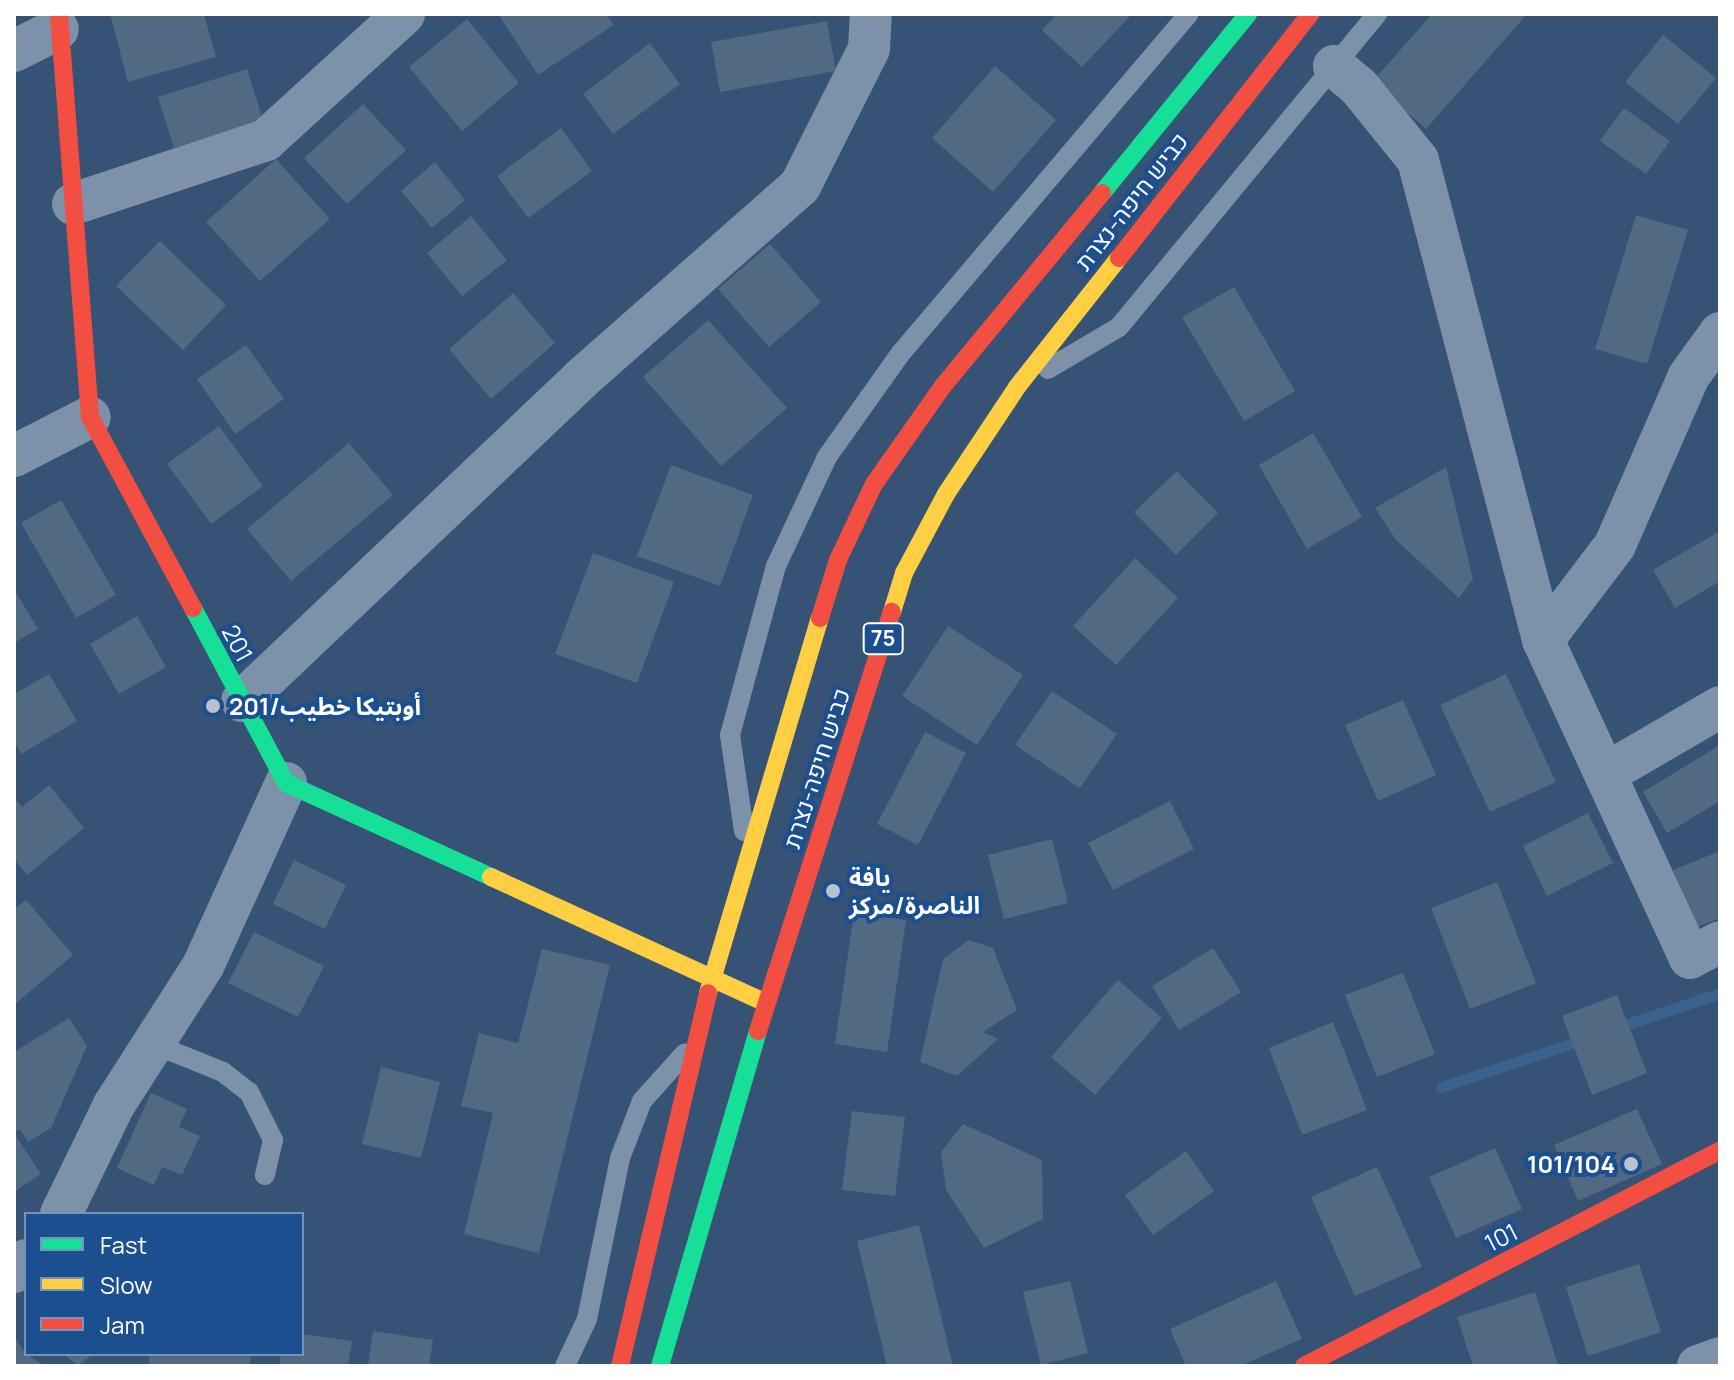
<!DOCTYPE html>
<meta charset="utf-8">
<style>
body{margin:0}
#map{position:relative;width:1734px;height:1380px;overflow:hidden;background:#365274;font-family:Manrope,"Noto Sans Arabic",Heebo,sans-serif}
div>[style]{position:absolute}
.stream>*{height:11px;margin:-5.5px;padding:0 5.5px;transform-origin:5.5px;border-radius:5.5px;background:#3b618d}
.building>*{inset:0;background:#526984}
.lane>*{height:20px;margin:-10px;padding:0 10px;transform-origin:10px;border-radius:10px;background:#7d92a8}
.street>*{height:42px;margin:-21px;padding:0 21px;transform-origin:21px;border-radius:21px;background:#7d92a8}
.fast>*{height:18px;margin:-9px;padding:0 9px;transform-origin:9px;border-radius:9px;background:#16e098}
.slow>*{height:18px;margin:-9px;padding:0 9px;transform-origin:9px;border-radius:9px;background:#ffcf43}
.jam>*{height:18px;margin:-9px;padding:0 9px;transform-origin:9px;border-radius:9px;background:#f24e42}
.dots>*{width:22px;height:22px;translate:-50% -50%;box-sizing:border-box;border:4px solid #1b4f8f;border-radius:50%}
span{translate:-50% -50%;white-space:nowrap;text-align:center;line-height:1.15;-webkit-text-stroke:8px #1b4f8f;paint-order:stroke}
.shield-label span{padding:2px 6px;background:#1b4f8f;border:2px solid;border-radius:6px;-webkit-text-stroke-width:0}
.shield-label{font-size:22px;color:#fff;font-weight:700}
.street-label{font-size:24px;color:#fff}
.poi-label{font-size:24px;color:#fff;font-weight:700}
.left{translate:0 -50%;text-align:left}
.right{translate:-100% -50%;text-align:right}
.frame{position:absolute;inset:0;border:16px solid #fff;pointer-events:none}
.legend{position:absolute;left:24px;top:1212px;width:280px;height:144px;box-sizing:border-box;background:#1b4f8f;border:2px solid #7695bc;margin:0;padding:10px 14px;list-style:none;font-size:24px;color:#fff}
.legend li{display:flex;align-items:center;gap:16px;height:40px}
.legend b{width:40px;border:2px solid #7695bc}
</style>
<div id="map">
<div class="stream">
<div style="left:1616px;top:1028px;width:110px;rotate:-18.6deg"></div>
<div style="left:1441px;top:1087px;width:152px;rotate:-18.4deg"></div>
</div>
<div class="building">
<div style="clip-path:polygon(110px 14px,204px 14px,216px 57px,128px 82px)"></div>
<div style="clip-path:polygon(498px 14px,606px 14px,614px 25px,538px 75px)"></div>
<div style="clip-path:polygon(1057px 14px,1132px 14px,1082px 67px,1042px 30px)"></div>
<div style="clip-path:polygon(1432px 14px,1527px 14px,1426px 129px,1372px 82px)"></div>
<div style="clip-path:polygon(467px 19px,519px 83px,462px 131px,409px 67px)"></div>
<div style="clip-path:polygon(827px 21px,836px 71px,720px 92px,711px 42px)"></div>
<div style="clip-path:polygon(1663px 35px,1716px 78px,1678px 124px,1625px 82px)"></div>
<div style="clip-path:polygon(650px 43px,680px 84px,613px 134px,583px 94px)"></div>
<div style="clip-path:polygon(995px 66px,1056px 120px,993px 192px,932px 138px)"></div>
<div style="clip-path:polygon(247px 69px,263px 120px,174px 148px,158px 97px)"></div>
<div style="clip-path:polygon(363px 104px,406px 150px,347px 204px,304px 158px)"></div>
<div style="clip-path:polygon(1624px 108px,1670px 141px,1646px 174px,1600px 141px)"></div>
<div style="clip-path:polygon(561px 128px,592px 171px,528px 218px,497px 176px)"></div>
<div style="clip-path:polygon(276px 159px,330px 219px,260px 281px,206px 222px)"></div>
<div style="clip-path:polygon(435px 162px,465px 200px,432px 228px,401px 191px)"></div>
<div style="clip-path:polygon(1636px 215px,1688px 230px,1647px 364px,1595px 349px)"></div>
<div style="clip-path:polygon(471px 216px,507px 260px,462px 296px,427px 253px)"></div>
<div style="clip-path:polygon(160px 241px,226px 305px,183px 350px,116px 286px)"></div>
<div style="clip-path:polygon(770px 244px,821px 302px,769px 347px,718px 289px)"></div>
<div style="clip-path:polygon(1234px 287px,1295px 391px,1244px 421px,1182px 317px)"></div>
<div style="clip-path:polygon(513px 293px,555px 343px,491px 399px,449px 349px)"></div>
<div style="clip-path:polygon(708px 320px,787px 408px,721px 466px,643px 377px)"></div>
<div style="clip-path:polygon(246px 345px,284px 399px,235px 434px,197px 379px)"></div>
<div style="clip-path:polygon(219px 426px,263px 486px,211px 524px,167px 464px)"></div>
<div style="clip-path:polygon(1313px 433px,1362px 517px,1307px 549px,1259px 465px)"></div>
<div style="clip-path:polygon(349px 443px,393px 495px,291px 581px,247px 529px)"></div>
<div style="clip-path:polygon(671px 465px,753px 495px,720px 586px,637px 556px)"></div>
<div style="clip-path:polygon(1446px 467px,1473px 579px,1459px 598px,1397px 541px,1375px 508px)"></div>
<div style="clip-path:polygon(1177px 471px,1218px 513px,1176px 555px,1134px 512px)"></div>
<div style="clip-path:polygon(61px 500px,116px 595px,76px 618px,21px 523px)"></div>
<div style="clip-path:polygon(1720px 531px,1720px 581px,1675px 608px,1653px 570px)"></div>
<div style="clip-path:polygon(593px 553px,674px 582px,637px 683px,555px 654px)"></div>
<div style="clip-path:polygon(1135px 558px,1178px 598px,1116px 665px,1073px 626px)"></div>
<div style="clip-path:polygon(14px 589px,38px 629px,14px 643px)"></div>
<div style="clip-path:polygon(137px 616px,166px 667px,119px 694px,90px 644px)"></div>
<div style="clip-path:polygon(948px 626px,1023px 675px,977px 745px,902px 696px)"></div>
<div style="clip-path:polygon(49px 674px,77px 721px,21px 754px,14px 741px,14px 694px)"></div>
<div style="clip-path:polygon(1506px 674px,1556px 782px,1490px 812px,1440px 705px)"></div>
<div style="clip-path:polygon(1052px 691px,1117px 734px,1080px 788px,1015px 745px)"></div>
<div style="clip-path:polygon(1403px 700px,1436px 775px,1378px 801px,1345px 725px)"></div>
<div style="clip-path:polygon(925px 732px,966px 753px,918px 845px,877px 824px)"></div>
<div style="clip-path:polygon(1720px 745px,1720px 801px,1667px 833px,1643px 792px)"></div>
<div style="clip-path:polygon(49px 785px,84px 828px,27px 875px,14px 859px,14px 797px,22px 807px)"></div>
<div style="clip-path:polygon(1170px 801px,1194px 849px,1113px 890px,1088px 843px)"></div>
<div style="clip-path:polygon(1588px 813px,1613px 863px,1547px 896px,1523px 846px)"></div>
<div style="clip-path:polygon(1052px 839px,1068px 903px,1004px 919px,988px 855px)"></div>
<div style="clip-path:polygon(1720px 851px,1720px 918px,1697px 927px,1673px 870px)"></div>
<div style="clip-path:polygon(294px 860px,346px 885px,325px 929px,273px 904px)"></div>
<div style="clip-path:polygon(1497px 882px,1536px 983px,1470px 1009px,1431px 908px)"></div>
<div style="clip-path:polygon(26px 900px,73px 955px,14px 1005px,14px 909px)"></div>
<div style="clip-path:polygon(854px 913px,906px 920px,887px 1052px,835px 1044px)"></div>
<div style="clip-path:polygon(254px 932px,324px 966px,298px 1017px,228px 983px)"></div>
<div style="clip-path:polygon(969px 940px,993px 948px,1017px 1010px,983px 1032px,998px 1039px,957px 1076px,920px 1062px,943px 959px)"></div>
<div style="clip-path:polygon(1213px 948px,1241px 992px,1179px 1030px,1152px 986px)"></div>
<div style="clip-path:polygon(542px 949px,610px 965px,539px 1253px,464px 1234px,493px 1113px,461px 1106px,479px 1033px,518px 1043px)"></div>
<div style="clip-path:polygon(1403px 973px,1435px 1054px,1377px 1077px,1345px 995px)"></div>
<div style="clip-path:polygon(1118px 980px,1162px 1018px,1095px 1095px,1051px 1057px)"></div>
<div style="clip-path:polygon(1617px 995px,1647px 1073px,1592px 1095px,1562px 1016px)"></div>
<div style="clip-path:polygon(69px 1018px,87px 1046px,51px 1128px,28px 1142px,20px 1129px,14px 1133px,14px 1052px)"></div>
<div style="clip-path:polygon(1333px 1022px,1367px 1110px,1302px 1135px,1269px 1048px)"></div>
<div style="clip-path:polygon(381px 1067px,440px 1082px,421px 1158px,362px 1144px)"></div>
<div style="clip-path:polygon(151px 1093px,187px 1109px,179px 1127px,200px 1136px,182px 1175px,162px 1167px,154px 1185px,117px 1168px)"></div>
<div style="clip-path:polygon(1637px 1109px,1662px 1164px,1578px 1201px,1554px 1145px)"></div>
<div style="clip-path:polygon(852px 1111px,905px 1117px,895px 1196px,842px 1190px)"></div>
<div style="clip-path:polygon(963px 1124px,1042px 1160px,1043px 1219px,984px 1248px,946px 1190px,941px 1152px)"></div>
<div style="clip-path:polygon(14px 1133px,41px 1174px,14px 1192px)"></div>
<div style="clip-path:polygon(1495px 1148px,1522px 1209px,1456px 1238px,1429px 1177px)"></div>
<div style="clip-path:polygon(1186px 1151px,1214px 1191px,1153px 1235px,1125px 1195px)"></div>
<div style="clip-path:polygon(1377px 1167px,1422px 1267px,1355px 1296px,1311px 1197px)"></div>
<div style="clip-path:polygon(919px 1225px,953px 1366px,887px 1366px,857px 1241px)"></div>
<div style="clip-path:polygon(1639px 1264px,1661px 1332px,1588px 1356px,1566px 1287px)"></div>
<div style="clip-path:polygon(1070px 1281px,1088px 1353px,1041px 1365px,1023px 1292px)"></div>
<div style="clip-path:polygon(1276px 1281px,1302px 1339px,1240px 1366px,1186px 1366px,1170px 1329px)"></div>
<div style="clip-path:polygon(1535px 1292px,1558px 1365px,1473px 1366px,1457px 1317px)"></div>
<div style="clip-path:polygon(373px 1331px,433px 1340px,429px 1366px,368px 1366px)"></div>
<div style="clip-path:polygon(302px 1334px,352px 1341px,348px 1366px,279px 1366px,281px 1354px,302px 1354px)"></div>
<div style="clip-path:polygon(14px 1337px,26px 1354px,45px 1366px,14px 1366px)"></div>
<div style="clip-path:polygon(64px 1354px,93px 1354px,78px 1366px)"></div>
<div style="clip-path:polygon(150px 1354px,251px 1354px,250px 1366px,148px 1366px)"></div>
</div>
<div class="lane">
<div style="left:1048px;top:369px;width:82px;rotate:-30.6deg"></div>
<div style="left:1119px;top:327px;width:406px;rotate:-50.5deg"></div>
<div style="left:744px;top:831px;width:97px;rotate:-98.3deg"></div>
<div style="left:730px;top:735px;width:175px;rotate:-74.8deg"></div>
<div style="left:776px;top:566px;width:120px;rotate:-64.9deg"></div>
<div style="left:827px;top:457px;width:128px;rotate:-54.6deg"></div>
<div style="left:901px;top:353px;width:444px;rotate:-49.7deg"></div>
<div style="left:156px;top:1045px;width:72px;rotate:21.9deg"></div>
<div style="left:223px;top:1072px;width:33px;rotate:38deg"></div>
<div style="left:249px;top:1092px;width:54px;rotate:63.4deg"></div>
<div style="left:273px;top:1140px;width:36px;rotate:103deg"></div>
<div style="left:565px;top:1366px;width:52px;rotate:-64.9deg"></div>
<div style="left:587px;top:1319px;width:164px;rotate:-78.4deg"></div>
<div style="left:620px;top:1158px;width:61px;rotate:-68.9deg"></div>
<div style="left:642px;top:1101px;width:64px;rotate:-48.1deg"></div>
</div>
<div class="street">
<div style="left:14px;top:51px;width:49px;rotate:-26.6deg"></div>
<div style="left:1334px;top:66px;width:33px;rotate:40deg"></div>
<div style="left:1359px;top:87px;width:94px;rotate:51.1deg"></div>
<div style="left:1418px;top:160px;width:496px;rotate:75.4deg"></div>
<div style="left:1543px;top:640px;width:350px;rotate:65.2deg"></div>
<div style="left:1690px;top:958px;width:34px;rotate:-28deg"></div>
<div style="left:73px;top:204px;width:203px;rotate:-18.3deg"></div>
<div style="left:266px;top:140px;width:187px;rotate:-42.4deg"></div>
<div style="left:14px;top:456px;width:85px;rotate:-27.2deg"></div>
<div style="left:1543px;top:640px;width:119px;rotate:-52.8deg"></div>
<div style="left:1615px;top:545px;width:184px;rotate:-66.4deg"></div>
<div style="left:1689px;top:376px;width:53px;rotate:-54.2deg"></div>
<div style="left:242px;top:701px;width:468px;rotate:-43.5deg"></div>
<div style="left:581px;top:379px;width:292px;rotate:-41.4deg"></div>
<div style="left:800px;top:186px;width:153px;rotate:-63.3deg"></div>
<div style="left:869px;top:49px;width:35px;rotate:-87deg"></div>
<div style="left:1605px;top:774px;width:133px;rotate:-30.2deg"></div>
<div style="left:61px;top:1214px;width:121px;rotate:-64.1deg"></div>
<div style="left:114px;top:1105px;width:165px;rotate:-57.4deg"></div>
<div style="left:203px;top:966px;width:201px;rotate:-65.6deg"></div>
<div style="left:14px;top:1272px;width:17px;rotate:-45deg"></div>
<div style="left:1698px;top:1366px;width:23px;rotate:-20deg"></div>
</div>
<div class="fast">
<div style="left:1102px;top:193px;width:231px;rotate:-50.8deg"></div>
<div style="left:193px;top:608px;width:198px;rotate:62deg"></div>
<div style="left:286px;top:783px;width:226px;rotate:24.6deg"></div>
<div style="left:660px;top:1366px;width:349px;rotate:-73.7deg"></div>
</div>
<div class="slow">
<div style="left:892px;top:612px;width:41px;rotate:-72.9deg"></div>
<div style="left:904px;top:573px;width:89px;rotate:-62deg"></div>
<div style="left:946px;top:494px;width:128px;rotate:-56.4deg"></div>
<div style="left:1017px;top:387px;width:164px;rotate:-51.7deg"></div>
<div style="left:491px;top:877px;width:302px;rotate:24.6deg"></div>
<div style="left:708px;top:993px;width:391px;rotate:-73.4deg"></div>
</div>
<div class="jam">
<div style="left:59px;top:14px;width:404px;rotate:85.6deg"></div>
<div style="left:90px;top:417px;width:217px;rotate:61.7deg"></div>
<div style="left:1119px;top:258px;width:310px;rotate:-51.9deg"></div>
<div style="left:820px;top:618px;width:61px;rotate:-72.8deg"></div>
<div style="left:838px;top:560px;width:84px;rotate:-64.7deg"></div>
<div style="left:874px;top:484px;width:120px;rotate:-54.9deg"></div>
<div style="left:943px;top:386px;width:250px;rotate:-50.5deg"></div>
<div style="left:758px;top:1031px;width:440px;rotate:-72.3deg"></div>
<div style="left:620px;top:1366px;width:383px;rotate:-76.7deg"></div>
<div style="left:1304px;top:1366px;width:469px;rotate:-27.4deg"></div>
</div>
<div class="dots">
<div style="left:213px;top:706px;background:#b9c2ce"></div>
<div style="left:833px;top:891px;background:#b9c2ce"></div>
<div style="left:1631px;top:1164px;background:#b9c2ce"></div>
</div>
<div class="shield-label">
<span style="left:883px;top:639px">75</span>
</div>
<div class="street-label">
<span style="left:1131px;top:201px;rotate:-52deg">כביש חיפה-נצרת</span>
<span style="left:238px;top:643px;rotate:62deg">201</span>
<span style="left:816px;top:768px;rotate:-72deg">כביש חיפה-נצרת</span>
<span style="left:1501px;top:1237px;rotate:-27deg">101</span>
</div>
<div class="poi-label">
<span class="left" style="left:229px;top:706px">أوبتيكا خطيب/201</span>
<span class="left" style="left:849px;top:891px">يافة<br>الناصرة/مركز</span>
<span class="right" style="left:1615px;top:1164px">101/104</span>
</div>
<div class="frame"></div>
<ul class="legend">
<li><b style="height:10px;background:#16e098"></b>Fast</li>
<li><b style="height:10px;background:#ffcf43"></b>Slow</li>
<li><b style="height:10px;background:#f24e42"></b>Jam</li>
</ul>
</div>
